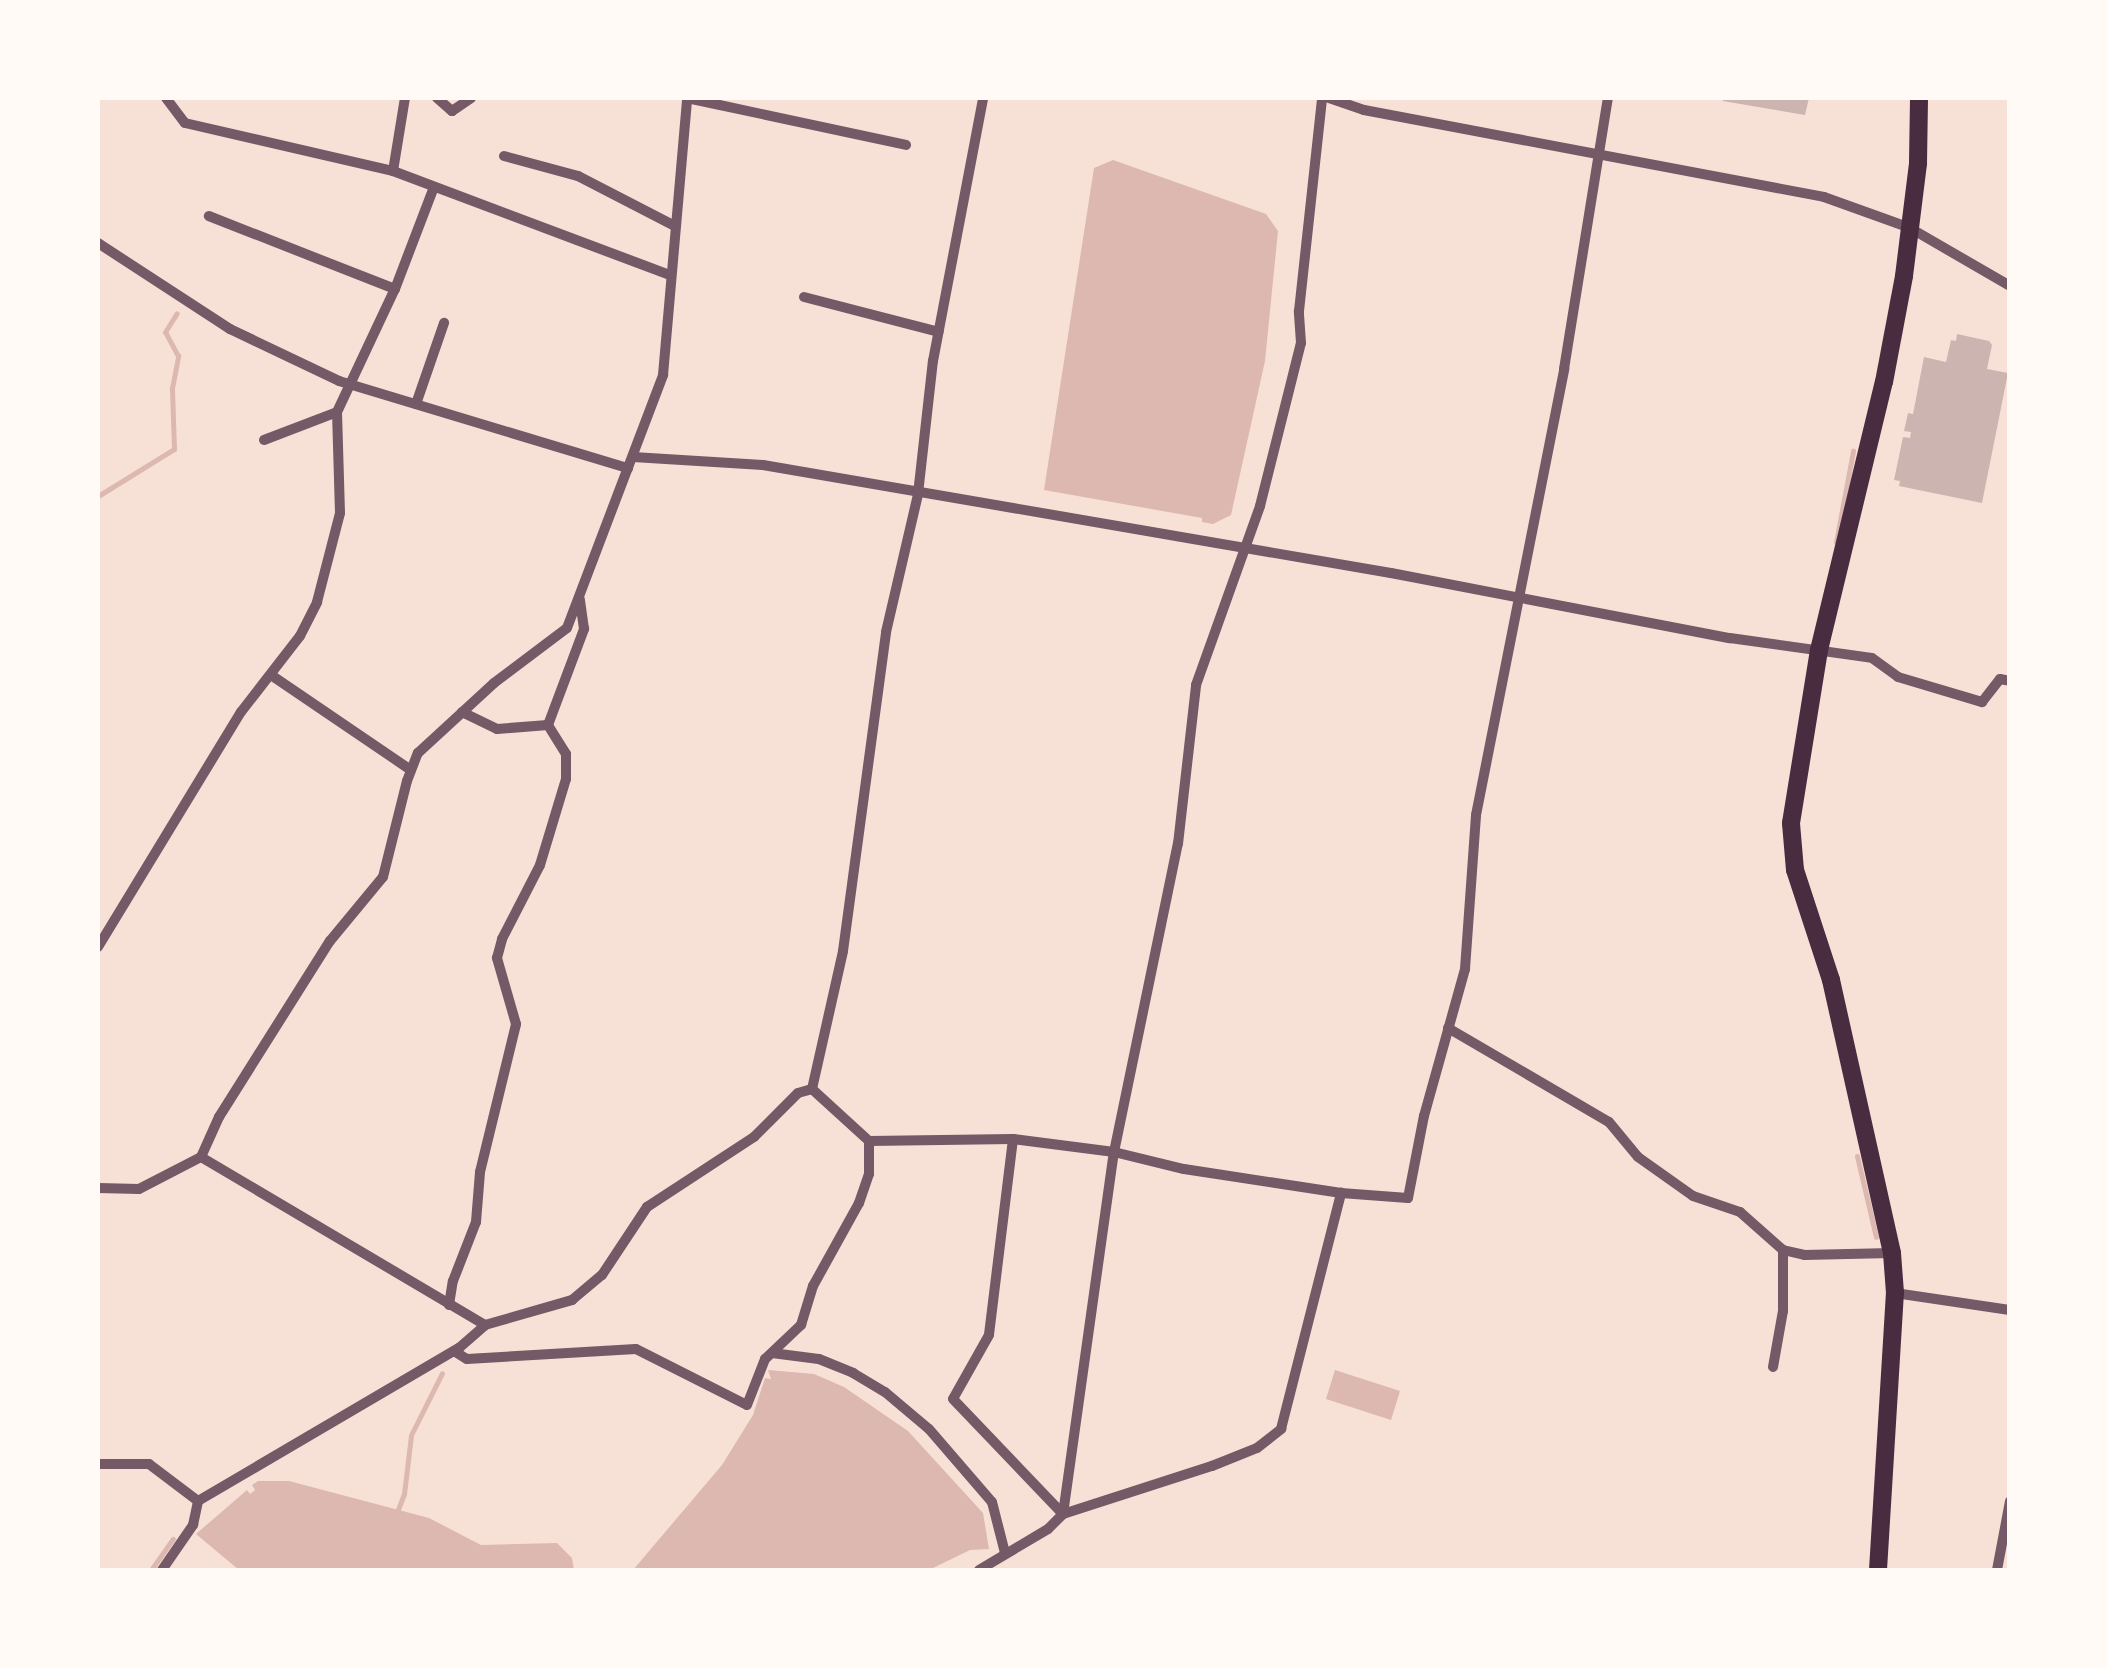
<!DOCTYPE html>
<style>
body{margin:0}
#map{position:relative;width:2107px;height:1668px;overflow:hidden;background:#f7e1d7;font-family:"PT Sans",sans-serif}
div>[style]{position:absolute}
.water>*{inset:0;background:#dcb8b0}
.stream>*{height:5px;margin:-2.5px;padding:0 2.5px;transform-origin:2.5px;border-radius:2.5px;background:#dcb8b0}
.building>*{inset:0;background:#ccb4b1}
.minor>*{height:10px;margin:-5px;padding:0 5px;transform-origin:5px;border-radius:5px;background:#755966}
.secondary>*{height:18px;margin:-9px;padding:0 9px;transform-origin:9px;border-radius:9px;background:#4a2c40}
span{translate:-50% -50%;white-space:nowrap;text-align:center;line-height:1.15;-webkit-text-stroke:10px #fffaf5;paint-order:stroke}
.frame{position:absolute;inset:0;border:100px solid #fffaf5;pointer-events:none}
</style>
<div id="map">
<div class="water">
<div style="clip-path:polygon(1113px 160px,1266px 214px,1278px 231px,1265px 361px,1231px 515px,1213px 524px,1202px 522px,1202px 518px,1044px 490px,1094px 168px)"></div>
<div style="clip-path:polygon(768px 1370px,814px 1374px,844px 1387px,908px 1431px,983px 1513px,989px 1549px,970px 1550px,929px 1570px,633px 1570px,722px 1465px,753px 1415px,765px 1378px,771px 1379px)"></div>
<div style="clip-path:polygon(1335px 1370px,1400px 1391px,1391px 1420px,1326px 1399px)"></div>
<div style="clip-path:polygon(258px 1481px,289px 1481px,429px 1518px,481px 1545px,557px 1543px,572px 1558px,574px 1570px,239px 1570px,196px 1534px,247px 1490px,250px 1494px,255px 1490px,252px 1485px)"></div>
</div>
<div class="stream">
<div style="left:98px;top:496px;width:89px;rotate:-31.7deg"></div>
<div style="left:174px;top:449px;width:61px;rotate:-91.9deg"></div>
<div style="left:172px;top:388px;width:33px;rotate:-79deg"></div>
<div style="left:178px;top:356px;width:27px;rotate:-118deg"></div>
<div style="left:165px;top:332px;width:22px;rotate:-58deg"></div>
<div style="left:1836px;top:542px;width:93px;rotate:-79.4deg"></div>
<div style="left:1857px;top:1156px;width:83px;rotate:76.8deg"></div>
<div style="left:397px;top:1512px;width:19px;rotate:-69deg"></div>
<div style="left:404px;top:1494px;width:59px;rotate:-83.2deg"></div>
<div style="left:411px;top:1435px;width:69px;rotate:-63.4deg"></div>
<div style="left:151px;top:1570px;width:38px;rotate:-55deg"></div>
</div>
<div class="building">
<div style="clip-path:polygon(1723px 98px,1809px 98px,1805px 115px,1723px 101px)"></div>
<div style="clip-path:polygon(1957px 334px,1989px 341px,1992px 345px,1987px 369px,2008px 373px,1982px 503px,1899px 486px,1900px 481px,1894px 480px,1903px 437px,1910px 438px,1911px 432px,1904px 431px,1908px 413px,1913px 414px,1924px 357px,1946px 362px,1951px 340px,1956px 341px)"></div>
</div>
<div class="minor">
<div style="left:166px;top:98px;width:31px;rotate:53deg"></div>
<div style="left:185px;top:123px;width:213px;rotate:13deg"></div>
<div style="left:393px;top:171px;width:296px;rotate:20.6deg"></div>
<div style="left:437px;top:98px;width:20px;rotate:41deg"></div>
<div style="left:452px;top:111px;width:23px;rotate:-34deg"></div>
<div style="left:687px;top:98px;width:224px;rotate:12.1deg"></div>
<div style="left:1329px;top:98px;width:37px;rotate:19deg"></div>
<div style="left:1364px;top:110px;width:468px;rotate:10.7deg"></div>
<div style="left:1824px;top:197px;width:91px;rotate:19.8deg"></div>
<div style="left:1910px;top:228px;width:116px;rotate:30.1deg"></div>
<div style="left:504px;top:156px;width:77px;rotate:15.1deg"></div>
<div style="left:578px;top:176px;width:109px;rotate:27.3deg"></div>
<div style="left:393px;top:171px;width:74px;rotate:-80.7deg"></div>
<div style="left:98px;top:243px;width:158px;rotate:33.1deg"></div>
<div style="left:230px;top:329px;width:121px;rotate:25.5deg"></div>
<div style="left:339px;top:381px;width:302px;rotate:16.8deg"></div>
<div style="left:395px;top:289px;width:109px;rotate:-69.1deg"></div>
<div style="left:804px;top:297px;width:139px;rotate:14.5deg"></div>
<div style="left:416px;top:404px;width:86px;rotate:-70.9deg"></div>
<div style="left:264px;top:440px;width:78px;rotate:-21deg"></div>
<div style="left:633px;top:457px;width:130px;rotate:3.5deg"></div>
<div style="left:763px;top:465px;width:637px;rotate:9.76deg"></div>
<div style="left:1391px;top:573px;width:345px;rotate:10.9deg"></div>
<div style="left:1730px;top:638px;width:143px;rotate:8deg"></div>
<div style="left:1872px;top:658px;width:32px;rotate:36deg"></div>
<div style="left:1898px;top:677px;width:88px;rotate:16.6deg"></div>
<div style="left:1982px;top:702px;width:29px;rotate:-52deg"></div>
<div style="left:2000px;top:679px;width:10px;rotate:11deg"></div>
<div style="left:271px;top:675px;width:169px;rotate:34.2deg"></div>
<div style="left:462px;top:712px;width:39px;rotate:26deg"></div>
<div style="left:497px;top:729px;width:51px;rotate:-4.5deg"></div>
<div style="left:98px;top:947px;width:275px;rotate:-58.7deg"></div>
<div style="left:241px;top:712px;width:96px;rotate:-52.2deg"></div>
<div style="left:300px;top:636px;width:38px;rotate:-63deg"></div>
<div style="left:317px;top:602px;width:92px;rotate:-75.5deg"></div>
<div style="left:340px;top:513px;width:101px;rotate:-91.7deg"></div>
<div style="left:337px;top:412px;width:136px;rotate:-64.8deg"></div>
<div style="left:395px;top:289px;width:200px;rotate:-158.6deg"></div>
<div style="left:1448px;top:1028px;width:186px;rotate:30.3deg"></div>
<div style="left:1609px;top:1122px;width:45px;rotate:50.4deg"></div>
<div style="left:1638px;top:1157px;width:67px;rotate:35.3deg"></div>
<div style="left:1693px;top:1196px;width:50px;rotate:18.8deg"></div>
<div style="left:1740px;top:1212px;width:57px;rotate:41.5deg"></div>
<div style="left:1783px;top:1250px;width:22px;rotate:13deg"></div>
<div style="left:1804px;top:1255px;width:88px;rotate:-1.3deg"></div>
<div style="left:812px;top:1089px;width:77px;rotate:42.4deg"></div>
<div style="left:869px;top:1141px;width:144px;rotate:-0.8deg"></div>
<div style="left:1013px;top:1139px;width:102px;rotate:7.3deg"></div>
<div style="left:1114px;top:1152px;width:72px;rotate:13.7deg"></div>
<div style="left:1184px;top:1169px;width:159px;rotate:8.7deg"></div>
<div style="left:1341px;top:1193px;width:67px;rotate:4.3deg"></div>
<div style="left:1408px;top:1198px;width:84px;rotate:-79deg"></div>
<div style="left:1424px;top:1116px;width:153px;rotate:-74.4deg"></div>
<div style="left:1465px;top:969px;width:154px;rotate:-85.9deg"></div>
<div style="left:1476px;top:815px;width:455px;rotate:-78.8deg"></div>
<div style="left:1564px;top:369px;width:275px;rotate:-80.8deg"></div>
<div style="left:812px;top:1089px;width:141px;rotate:-77.3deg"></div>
<div style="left:843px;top:951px;width:322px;rotate:-82.3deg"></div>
<div style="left:886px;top:632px;width:142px;rotate:-76.9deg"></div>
<div style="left:918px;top:494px;width:134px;rotate:-83.6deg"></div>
<div style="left:933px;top:361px;width:268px;rotate:-79.2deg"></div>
<div style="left:1013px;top:1139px;width:197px;rotate:97deg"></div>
<div style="left:989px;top:1335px;width:73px;rotate:119.4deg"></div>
<div style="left:953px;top:1399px;width:159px;rotate:46.3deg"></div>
<div style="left:1063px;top:1514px;width:157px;rotate:-17.9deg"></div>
<div style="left:1212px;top:1466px;width:48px;rotate:-21.8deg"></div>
<div style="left:1257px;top:1448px;width:31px;rotate:-38deg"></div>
<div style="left:1281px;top:1429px;width:244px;rotate:-75.7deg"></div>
<div style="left:201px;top:1157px;width:330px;rotate:30.6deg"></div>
<div style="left:98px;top:1188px;width:41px;rotate:1.4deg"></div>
<div style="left:139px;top:1189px;width:70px;rotate:-27.3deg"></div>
<div style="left:201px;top:1157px;width:44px;rotate:-65.8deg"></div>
<div style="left:219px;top:1117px;width:208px;rotate:-57.8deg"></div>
<div style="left:330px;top:941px;width:83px;rotate:-50.4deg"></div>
<div style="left:383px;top:877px;width:99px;rotate:-76deg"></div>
<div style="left:407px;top:781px;width:30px;rotate:-69deg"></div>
<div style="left:418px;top:753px;width:103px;rotate:-42.6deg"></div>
<div style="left:494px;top:683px;width:91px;rotate:-37deg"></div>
<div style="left:567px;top:628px;width:271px;rotate:-69.2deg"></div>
<div style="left:663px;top:375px;width:278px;rotate:-85deg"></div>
<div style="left:1895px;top:1293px;width:116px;rotate:8.4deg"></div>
<div style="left:449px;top:1305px;width:24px;rotate:-81deg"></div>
<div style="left:453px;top:1281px;width:63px;rotate:-68.7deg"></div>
<div style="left:476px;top:1222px;width:50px;rotate:-85.4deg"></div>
<div style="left:480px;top:1172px;width:152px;rotate:-76.3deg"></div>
<div style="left:516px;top:1024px;width:69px;rotate:-106.1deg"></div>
<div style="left:497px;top:958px;width:20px;rotate:-75deg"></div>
<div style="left:502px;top:939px;width:83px;rotate:-62.8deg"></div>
<div style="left:540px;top:865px;width:90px;rotate:-73.2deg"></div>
<div style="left:566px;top:779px;width:25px;rotate:-90deg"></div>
<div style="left:566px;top:754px;width:34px;rotate:-122deg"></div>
<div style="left:548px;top:725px;width:103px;rotate:-69.4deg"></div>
<div style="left:584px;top:629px;width:30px;rotate:-98deg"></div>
<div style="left:454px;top:1351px;width:15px;rotate:32deg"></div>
<div style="left:467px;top:1359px;width:169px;rotate:-3.4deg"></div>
<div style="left:636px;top:1349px;width:124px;rotate:26.8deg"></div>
<div style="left:747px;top:1405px;width:49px;rotate:-68.6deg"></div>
<div style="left:765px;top:1359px;width:50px;rotate:-43.4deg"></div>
<div style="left:801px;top:1325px;width:41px;rotate:-72.9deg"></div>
<div style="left:813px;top:1286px;width:95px;rotate:-61deg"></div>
<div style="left:859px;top:1203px;width:31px;rotate:-71deg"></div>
<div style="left:869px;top:1174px;width:33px;rotate:-90deg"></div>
<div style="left:772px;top:1353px;width:47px;rotate:7.3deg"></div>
<div style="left:819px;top:1359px;width:37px;rotate:22deg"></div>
<div style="left:853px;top:1373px;width:37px;rotate:31deg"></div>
<div style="left:885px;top:1392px;width:57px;rotate:40.1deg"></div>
<div style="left:929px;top:1429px;width:96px;rotate:49.2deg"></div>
<div style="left:992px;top:1502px;width:53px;rotate:75.7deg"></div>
<div style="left:1773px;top:1367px;width:57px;rotate:-79.9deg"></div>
<div style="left:1783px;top:1311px;width:61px;rotate:-90deg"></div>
<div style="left:98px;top:1464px;width:51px"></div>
<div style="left:149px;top:1464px;width:61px;rotate:37.1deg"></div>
<div style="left:198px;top:1501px;width:303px;rotate:-30.4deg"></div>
<div style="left:459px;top:1348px;width:35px;rotate:-41deg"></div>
<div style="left:485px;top:1325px;width:91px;rotate:-16deg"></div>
<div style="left:572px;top:1300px;width:39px;rotate:-40deg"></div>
<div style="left:602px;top:1275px;width:82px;rotate:-56.5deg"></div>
<div style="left:647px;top:1207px;width:128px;rotate:-33.2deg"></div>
<div style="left:754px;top:1137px;width:62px;rotate:-45deg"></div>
<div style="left:798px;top:1093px;width:15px;rotate:-16deg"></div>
<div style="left:162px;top:1570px;width:55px;rotate:-55.4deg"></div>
<div style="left:193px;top:1525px;width:25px;rotate:-78deg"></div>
<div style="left:979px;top:1570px;width:80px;rotate:-30.7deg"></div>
<div style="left:1048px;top:1529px;width:21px;rotate:-45deg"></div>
<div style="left:1063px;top:1514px;width:366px;rotate:-82deg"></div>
<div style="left:1114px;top:1152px;width:315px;rotate:-78.3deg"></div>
<div style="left:1178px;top:844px;width:160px;rotate:-83.5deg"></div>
<div style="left:1196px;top:685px;width:190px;rotate:-70.3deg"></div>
<div style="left:1260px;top:506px;width:168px;rotate:-75.9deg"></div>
<div style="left:1301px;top:343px;width:32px;rotate:-94deg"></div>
<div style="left:1299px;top:311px;width:214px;rotate:-83.8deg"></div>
<div style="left:1997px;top:1570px;width:70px;rotate:-79.3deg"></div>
</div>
<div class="secondary">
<div style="left:1878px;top:1570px;width:278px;rotate:-86.5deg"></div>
<div style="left:1895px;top:1293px;width:40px;rotate:-94.3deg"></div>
<div style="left:1892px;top:1253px;width:280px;rotate:-102.6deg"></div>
<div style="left:1831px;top:980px;width:116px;rotate:-108.1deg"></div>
<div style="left:1795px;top:870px;width:47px;rotate:-94.9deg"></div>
<div style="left:1791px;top:823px;width:175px;rotate:-80.8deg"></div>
<div style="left:1819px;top:650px;width:276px;rotate:-76.4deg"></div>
<div style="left:1884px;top:382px;width:108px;rotate:-79.3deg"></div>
<div style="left:1904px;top:276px;width:114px;rotate:-82.9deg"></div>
<div style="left:1918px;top:163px;width:65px;rotate:-89.1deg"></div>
</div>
<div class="frame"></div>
</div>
